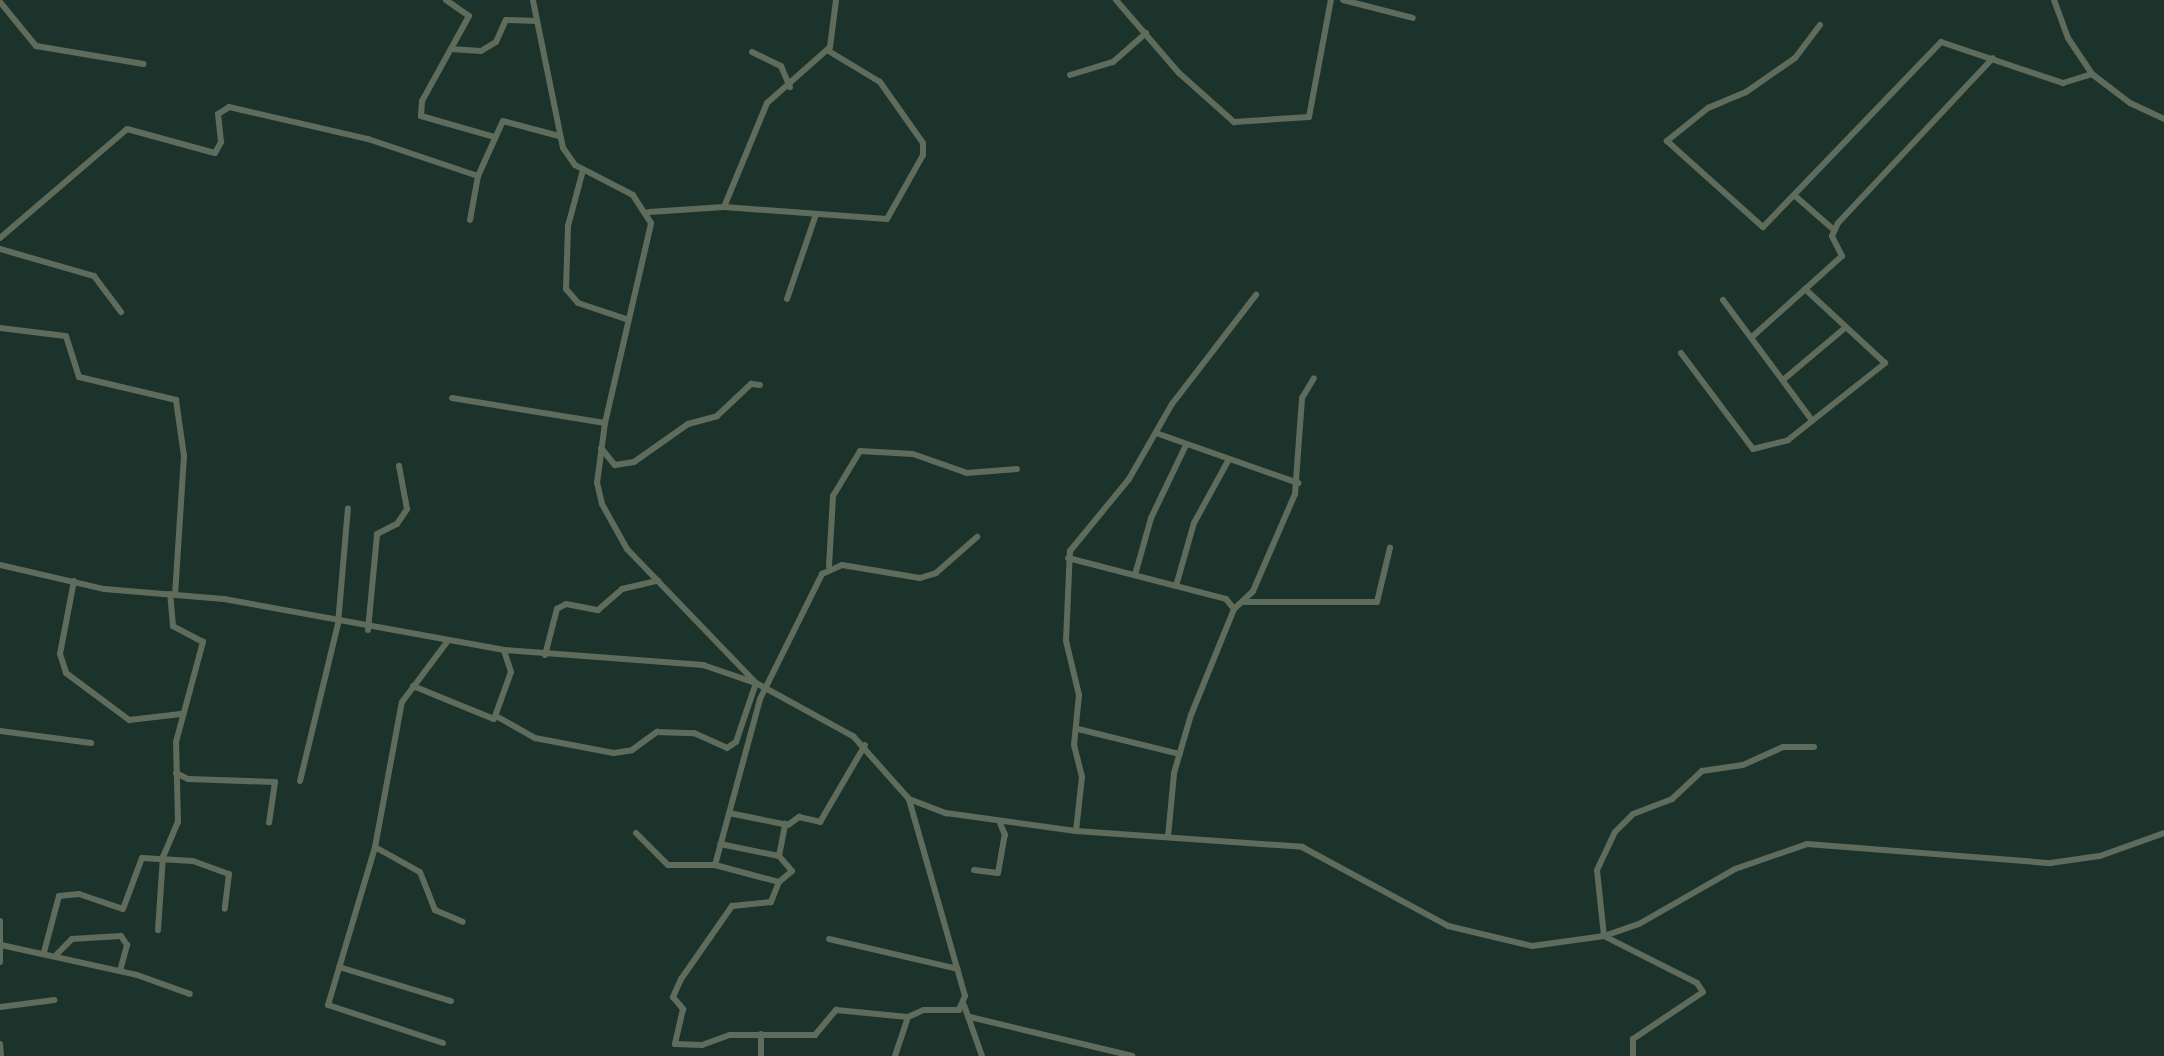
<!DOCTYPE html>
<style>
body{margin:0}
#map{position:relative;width:2164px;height:1056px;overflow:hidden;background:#1b332b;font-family:"Source Serif 4",serif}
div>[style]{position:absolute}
.minor>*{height:6px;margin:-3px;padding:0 3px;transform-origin:3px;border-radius:3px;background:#5f6c5b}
span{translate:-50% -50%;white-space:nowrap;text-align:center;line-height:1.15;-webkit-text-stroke:6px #0e1815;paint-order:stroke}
</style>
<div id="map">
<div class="minor">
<div style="left:446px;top:0;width:28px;rotate:35deg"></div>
<div style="left:469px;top:16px;width:97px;rotate:118.9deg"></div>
<div style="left:422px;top:101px;width:15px;rotate:94deg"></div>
<div style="left:421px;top:116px;width:76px;rotate:16deg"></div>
<div style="left:1116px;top:0;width:96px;rotate:49.2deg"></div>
<div style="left:1179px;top:73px;width:74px;rotate:41.7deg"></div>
<div style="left:1234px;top:122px;width:75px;rotate:-3.8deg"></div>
<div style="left:1309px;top:117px;width:119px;rotate:-79.4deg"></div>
<div style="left:1343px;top:0;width:72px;rotate:14.4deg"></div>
<div style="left:2054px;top:0;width:40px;rotate:69.8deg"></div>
<div style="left:2068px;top:38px;width:43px;rotate:56.3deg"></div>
<div style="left:2092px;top:74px;width:48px;rotate:37.3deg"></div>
<div style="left:2130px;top:103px;width:38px;rotate:25deg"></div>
<div style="left:0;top:2px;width:57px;rotate:50.7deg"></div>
<div style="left:36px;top:46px;width:109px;rotate:9.5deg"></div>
<div style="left:1820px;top:25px;width:41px;rotate:127.1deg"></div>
<div style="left:1795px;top:58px;width:60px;rotate:145.2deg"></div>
<div style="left:1746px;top:92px;width:41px;rotate:157.2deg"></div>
<div style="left:1708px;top:108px;width:53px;rotate:141.2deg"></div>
<div style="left:1667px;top:141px;width:129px;rotate:41.9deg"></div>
<div style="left:1763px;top:227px;width:257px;rotate:-46.1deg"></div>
<div style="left:1941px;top:42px;width:129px;rotate:18.6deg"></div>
<div style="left:2063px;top:83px;width:30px;rotate:-17deg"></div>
<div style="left:451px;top:49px;width:30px;rotate:4deg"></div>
<div style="left:481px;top:51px;width:17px;rotate:-31deg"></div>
<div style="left:496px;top:42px;width:24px;rotate:-66deg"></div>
<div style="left:506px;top:20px;width:31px;rotate:2deg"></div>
<div style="left:752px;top:52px;width:32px;rotate:26deg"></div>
<div style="left:781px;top:66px;width:23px;rotate:67deg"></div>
<div style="left:1070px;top:75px;width:45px;rotate:-16.8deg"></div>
<div style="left:1113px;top:62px;width:44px;rotate:-41.3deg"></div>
<div style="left:583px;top:170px;width:58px;rotate:105deg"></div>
<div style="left:568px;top:226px;width:63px;rotate:91.8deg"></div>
<div style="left:566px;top:289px;width:18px;rotate:49deg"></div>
<div style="left:578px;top:303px;width:51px;rotate:18.4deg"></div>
<div style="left:1794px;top:195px;width:52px;rotate:41.1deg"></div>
<div style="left:724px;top:207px;width:113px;rotate:-67.5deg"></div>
<div style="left:767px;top:103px;width:84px;rotate:-41.6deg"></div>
<div style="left:830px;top:47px;width:47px;rotate:-82.7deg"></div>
<div style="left:649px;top:212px;width:75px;rotate:-3.8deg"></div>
<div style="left:724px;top:207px;width:163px;rotate:4.2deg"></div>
<div style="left:887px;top:219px;width:73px;rotate:-60.6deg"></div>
<div style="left:923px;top:155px;width:12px;rotate:-90deg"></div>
<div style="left:923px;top:143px;width:75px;rotate:-125.2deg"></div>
<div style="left:880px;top:82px;width:62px;rotate:-148.9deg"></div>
<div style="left:470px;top:220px;width:45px;rotate:-79.7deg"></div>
<div style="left:478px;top:176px;width:60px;rotate:-65.6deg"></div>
<div style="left:503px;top:121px;width:58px;rotate:15deg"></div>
<div style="left:0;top:238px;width:167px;rotate:-40.6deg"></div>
<div style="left:127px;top:129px;width:91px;rotate:15.3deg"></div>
<div style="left:215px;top:153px;width:13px;rotate:-61deg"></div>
<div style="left:221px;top:142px;width:28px;rotate:-96deg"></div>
<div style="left:218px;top:114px;width:13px;rotate:-32deg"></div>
<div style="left:229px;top:107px;width:143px;rotate:13deg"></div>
<div style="left:368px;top:139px;width:116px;rotate:18.6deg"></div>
<div style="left:0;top:249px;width:98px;rotate:16deg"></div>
<div style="left:94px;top:276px;width:45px;rotate:53.1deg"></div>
<div style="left:787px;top:299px;width:87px;rotate:-71.1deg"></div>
<div style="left:1723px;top:300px;width:148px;rotate:53.5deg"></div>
<div style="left:0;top:328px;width:66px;rotate:6.9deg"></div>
<div style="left:66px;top:336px;width:43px;rotate:72.4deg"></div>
<div style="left:79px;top:377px;width:100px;rotate:13.3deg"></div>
<div style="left:176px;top:400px;width:57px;rotate:81.9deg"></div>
<div style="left:184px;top:456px;width:139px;rotate:93.7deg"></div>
<div style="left:1752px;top:337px;width:121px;rotate:-42deg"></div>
<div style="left:1842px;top:256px;width:22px;rotate:-117deg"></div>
<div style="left:1832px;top:236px;width:14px;rotate:-65deg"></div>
<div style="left:1838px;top:223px;width:226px;rotate:-46.8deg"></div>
<div style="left:1681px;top:353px;width:120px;rotate:53.1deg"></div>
<div style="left:1753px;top:449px;width:36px;rotate:-14deg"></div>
<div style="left:1788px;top:440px;width:124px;rotate:-38.4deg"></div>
<div style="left:1885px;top:363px;width:109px;rotate:-137.2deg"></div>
<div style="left:1783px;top:380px;width:82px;rotate:-40.1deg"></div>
<div style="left:452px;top:398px;width:155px;rotate:9.3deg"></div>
<div style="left:1156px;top:433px;width:151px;rotate:19.4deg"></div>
<div style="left:601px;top:448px;width:22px;rotate:51deg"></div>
<div style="left:615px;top:465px;width:19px;rotate:-9deg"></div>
<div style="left:634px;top:462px;width:66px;rotate:-35.1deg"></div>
<div style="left:688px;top:424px;width:30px;rotate:-15deg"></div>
<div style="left:717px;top:416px;width:47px;rotate:-43.3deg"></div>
<div style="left:751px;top:384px;width:9px;rotate:6deg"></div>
<div style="left:1068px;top:558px;width:163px;rotate:14.5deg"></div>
<div style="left:1226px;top:599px;width:13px;rotate:51deg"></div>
<div style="left:0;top:565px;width:107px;rotate:13deg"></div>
<div style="left:104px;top:589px;width:120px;rotate:4.8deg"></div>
<div style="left:224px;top:599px;width:285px;rotate:10.3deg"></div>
<div style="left:504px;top:650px;width:200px;rotate:4.3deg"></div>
<div style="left:703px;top:665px;width:56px;rotate:18.8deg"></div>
<div style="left:756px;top:683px;width:111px;rotate:28.7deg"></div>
<div style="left:853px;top:736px;width:84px;rotate:48.4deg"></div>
<div style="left:909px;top:799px;width:40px;rotate:21deg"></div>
<div style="left:946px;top:813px;width:131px;rotate:7.9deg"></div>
<div style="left:1076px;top:831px;width:227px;rotate:4deg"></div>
<div style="left:1302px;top:847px;width:166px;rotate:28.4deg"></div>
<div style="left:1448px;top:926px;width:86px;rotate:13.4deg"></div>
<div style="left:1532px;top:946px;width:73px;rotate:-7.9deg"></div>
<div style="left:1604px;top:936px;width:37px;rotate:-19deg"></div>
<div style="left:1639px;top:924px;width:111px;rotate:-29.8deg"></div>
<div style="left:1735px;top:869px;width:76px;rotate:-19.1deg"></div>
<div style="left:1807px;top:844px;width:244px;rotate:4.5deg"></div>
<div style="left:2050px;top:863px;width:50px;rotate:-8deg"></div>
<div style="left:2100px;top:856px;width:68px;rotate:-19.8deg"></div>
<div style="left:829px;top:566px;width:70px;rotate:-86.7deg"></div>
<div style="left:833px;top:496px;width:52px;rotate:-59deg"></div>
<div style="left:860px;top:451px;width:53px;rotate:3.2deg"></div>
<div style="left:913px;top:454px;width:57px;rotate:19.4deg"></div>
<div style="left:967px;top:473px;width:50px;rotate:-4.6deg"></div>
<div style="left:1135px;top:575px;width:59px;rotate:-74.3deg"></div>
<div style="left:1151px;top:518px;width:81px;rotate:-64.4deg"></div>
<div style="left:74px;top:581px;width:74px;rotate:100.9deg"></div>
<div style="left:60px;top:654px;width:20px;rotate:72deg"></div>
<div style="left:66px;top:673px;width:79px;rotate:36.7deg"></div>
<div style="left:129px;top:720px;width:52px;rotate:-6.6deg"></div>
<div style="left:1176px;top:586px;width:66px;rotate:-74.1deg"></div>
<div style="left:1194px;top:523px;width:71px;rotate:-61.3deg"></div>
<div style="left:1245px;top:602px;width:132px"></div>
<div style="left:1377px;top:602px;width:56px;rotate:-76.5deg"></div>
<div style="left:368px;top:630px;width:96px;rotate:-84.6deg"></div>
<div style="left:377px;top:534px;width:22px;rotate:-27deg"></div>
<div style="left:397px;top:524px;width:18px;rotate:-56deg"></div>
<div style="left:407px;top:509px;width:44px;rotate:-100.5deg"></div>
<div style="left:545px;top:655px;width:48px;rotate:-75.4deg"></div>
<div style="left:557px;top:609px;width:10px;rotate:-29deg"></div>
<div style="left:566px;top:604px;width:33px;rotate:11deg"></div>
<div style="left:598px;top:610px;width:32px;rotate:-41deg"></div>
<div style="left:622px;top:589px;width:37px;rotate:-13deg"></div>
<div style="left:413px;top:686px;width:87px;rotate:22.2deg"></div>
<div style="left:494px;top:719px;width:50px;rotate:-70.1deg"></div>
<div style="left:511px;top:672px;width:23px;rotate:-108deg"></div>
<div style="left:496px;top:716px;width:45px;rotate:29.4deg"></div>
<div style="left:535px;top:738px;width:80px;rotate:10.8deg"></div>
<div style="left:614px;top:753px;width:18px;rotate:-9deg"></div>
<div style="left:632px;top:750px;width:31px;rotate:-36deg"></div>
<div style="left:657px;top:732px;width:37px;rotate:2deg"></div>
<div style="left:694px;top:733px;width:36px;rotate:24deg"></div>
<div style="left:727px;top:748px;width:11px;rotate:-34deg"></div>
<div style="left:736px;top:742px;width:62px;rotate:-71.3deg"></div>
<div style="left:756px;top:683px;width:186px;rotate:-133.9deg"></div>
<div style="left:627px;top:549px;width:51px;rotate:-119.1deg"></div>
<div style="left:602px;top:504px;width:22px;rotate:-103deg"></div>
<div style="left:597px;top:483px;width:61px;rotate:-82.4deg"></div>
<div style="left:605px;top:423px;width:205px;rotate:-77deg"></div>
<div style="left:651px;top:223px;width:33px;rotate:-123deg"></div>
<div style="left:633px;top:195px;width:65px;rotate:-152.7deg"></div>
<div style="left:575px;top:165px;width:21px;rotate:-125deg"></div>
<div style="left:563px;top:148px;width:151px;rotate:-101.5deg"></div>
<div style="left:1078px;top:729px;width:105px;rotate:13.8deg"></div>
<div style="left:0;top:731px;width:92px;rotate:7.5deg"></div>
<div style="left:176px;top:773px;width:13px;rotate:27deg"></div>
<div style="left:188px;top:779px;width:87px;rotate:2deg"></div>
<div style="left:275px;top:782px;width:41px;rotate:98.3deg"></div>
<div style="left:300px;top:781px;width:162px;rotate:-76.4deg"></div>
<div style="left:338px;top:624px;width:116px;rotate:-85.1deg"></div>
<div style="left:729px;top:813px;width:60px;rotate:11.5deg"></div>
<div style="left:788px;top:825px;width:14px;rotate:-36deg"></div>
<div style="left:799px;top:817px;width:22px;rotate:13deg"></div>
<div style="left:820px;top:822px;width:89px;rotate:-59.7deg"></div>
<div style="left:1076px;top:831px;width:54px;rotate:-83.7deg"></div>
<div style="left:1082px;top:777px;width:33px;rotate:-104deg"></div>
<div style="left:1074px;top:745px;width:50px;rotate:-84.3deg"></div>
<div style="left:1079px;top:695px;width:56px;rotate:-103.5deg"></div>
<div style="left:1066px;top:641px;width:90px;rotate:-87.5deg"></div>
<div style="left:1070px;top:551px;width:93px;rotate:-50.7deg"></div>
<div style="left:1129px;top:479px;width:86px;rotate:-60.2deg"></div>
<div style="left:1172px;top:404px;width:138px;rotate:-52.4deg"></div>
<div style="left:636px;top:833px;width:45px;rotate:45deg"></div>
<div style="left:668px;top:865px;width:47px"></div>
<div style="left:715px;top:865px;width:66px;rotate:14.9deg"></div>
<div style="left:779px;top:882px;width:17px;rotate:-40deg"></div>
<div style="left:792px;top:871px;width:20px;rotate:-131deg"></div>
<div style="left:779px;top:856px;width:60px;rotate:-168.5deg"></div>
<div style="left:1168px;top:837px;width:64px;rotate:-84.6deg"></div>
<div style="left:1174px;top:773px;width:60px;rotate:-73.7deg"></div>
<div style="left:1191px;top:715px;width:114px;rotate:-67.9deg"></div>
<div style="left:1234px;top:609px;width:26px;rotate:-43deg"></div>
<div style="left:1253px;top:591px;width:106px;rotate:-66.6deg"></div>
<div style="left:1295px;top:494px;width:96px;rotate:-85.8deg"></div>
<div style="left:1302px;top:398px;width:23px;rotate:-59deg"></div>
<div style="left:375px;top:847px;width:51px;rotate:29.1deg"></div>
<div style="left:420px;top:872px;width:41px;rotate:68.5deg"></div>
<div style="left:435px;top:910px;width:30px;rotate:23deg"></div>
<div style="left:779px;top:856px;width:33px;rotate:-79deg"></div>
<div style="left:715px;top:865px;width:172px;rotate:-74.8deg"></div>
<div style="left:760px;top:699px;width:140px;rotate:-63.6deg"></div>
<div style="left:822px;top:574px;width:22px;rotate:-24deg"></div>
<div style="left:842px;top:565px;width:79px;rotate:9.5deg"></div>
<div style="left:920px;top:578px;width:17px;rotate:-17deg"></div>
<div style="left:936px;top:573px;width:55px;rotate:-41.3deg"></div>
<div style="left:974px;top:870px;width:24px;rotate:7deg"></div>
<div style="left:998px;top:873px;width:39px;rotate:-80deg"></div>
<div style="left:1005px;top:835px;width:13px;rotate:-113deg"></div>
<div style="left:779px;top:882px;width:22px;rotate:112deg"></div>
<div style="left:771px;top:902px;width:39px;rotate:174deg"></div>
<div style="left:732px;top:906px;width:89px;rotate:124.9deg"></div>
<div style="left:681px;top:979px;width:20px;rotate:114deg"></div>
<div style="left:673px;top:997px;width:16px;rotate:50deg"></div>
<div style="left:683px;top:1009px;width:36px;rotate:103deg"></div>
<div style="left:675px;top:1044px;width:27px;rotate:2deg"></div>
<div style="left:702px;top:1045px;width:30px;rotate:-20deg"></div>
<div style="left:730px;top:1035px;width:85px"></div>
<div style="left:815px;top:1035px;width:33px;rotate:-50deg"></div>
<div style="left:836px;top:1010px;width:72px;rotate:5.6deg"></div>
<div style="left:0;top:921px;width:41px;rotate:90deg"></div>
<div style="left:158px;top:930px;width:73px;rotate:-86.1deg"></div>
<div style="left:163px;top:857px;width:38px;rotate:-67deg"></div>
<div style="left:178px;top:822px;width:80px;rotate:-91.4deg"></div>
<div style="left:176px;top:742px;width:104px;rotate:-74.9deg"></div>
<div style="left:203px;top:642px;width:34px;rotate:-152deg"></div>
<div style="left:173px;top:626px;width:32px;rotate:-95deg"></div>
<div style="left:829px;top:939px;width:132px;rotate:13.1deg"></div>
<div style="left:1px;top:945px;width:139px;rotate:12.4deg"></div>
<div style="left:137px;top:975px;width:56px;rotate:19.7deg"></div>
<div style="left:44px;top:952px;width:58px;rotate:-75deg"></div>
<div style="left:59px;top:896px;width:20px;rotate:-6deg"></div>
<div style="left:79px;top:894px;width:46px;rotate:18.8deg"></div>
<div style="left:123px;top:909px;width:54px;rotate:-69.6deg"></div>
<div style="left:142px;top:858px;width:51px;rotate:3.4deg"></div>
<div style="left:193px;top:861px;width:38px;rotate:20deg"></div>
<div style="left:229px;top:874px;width:35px;rotate:97deg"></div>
<div style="left:57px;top:954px;width:21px;rotate:-45deg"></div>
<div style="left:72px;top:939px;width:49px;rotate:-3.5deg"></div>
<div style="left:121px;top:936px;width:11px;rotate:56deg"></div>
<div style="left:127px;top:945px;width:27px;rotate:105deg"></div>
<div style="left:339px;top:967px;width:117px;rotate:16.9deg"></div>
<div style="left:964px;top:1005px;width:54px;rotate:70.6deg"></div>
<div style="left:0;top:1007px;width:55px;rotate:-7.3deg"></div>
<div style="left:970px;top:1017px;width:167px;rotate:13.5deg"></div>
<div style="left:761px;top:1034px;width:22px;rotate:90deg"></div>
<div style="left:443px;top:1043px;width:121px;rotate:-161.7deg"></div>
<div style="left:328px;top:1005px;width:165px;rotate:-73.4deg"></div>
<div style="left:375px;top:847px;width:147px;rotate:-79.5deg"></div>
<div style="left:402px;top:702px;width:75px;rotate:-53.1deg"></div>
<div style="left:0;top:1044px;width:12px;rotate:85deg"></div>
<div style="left:895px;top:1056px;width:41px;rotate:-71.6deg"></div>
<div style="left:908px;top:1017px;width:17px;rotate:-24deg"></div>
<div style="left:924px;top:1010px;width:35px"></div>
<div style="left:959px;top:1010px;width:15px;rotate:-67deg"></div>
<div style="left:965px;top:996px;width:205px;rotate:-105.9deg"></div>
<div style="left:1633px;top:1056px;width:17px;rotate:-90deg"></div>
<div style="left:1633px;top:1039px;width:84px;rotate:-33.9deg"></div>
<div style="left:1703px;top:992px;width:11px;rotate:-124deg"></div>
<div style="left:1697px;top:983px;width:104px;rotate:-153.2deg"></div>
<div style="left:1604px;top:936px;width:66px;rotate:-96.1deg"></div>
<div style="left:1597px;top:870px;width:42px;rotate:-64.7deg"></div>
<div style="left:1615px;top:832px;width:25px;rotate:-45deg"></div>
<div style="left:1633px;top:814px;width:42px;rotate:-21deg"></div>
<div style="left:1672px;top:799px;width:41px;rotate:-43deg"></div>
<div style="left:1702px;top:771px;width:41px;rotate:-8.3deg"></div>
<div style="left:1743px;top:765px;width:44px;rotate:-24.2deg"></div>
<div style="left:1783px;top:747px;width:31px"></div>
</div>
</div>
